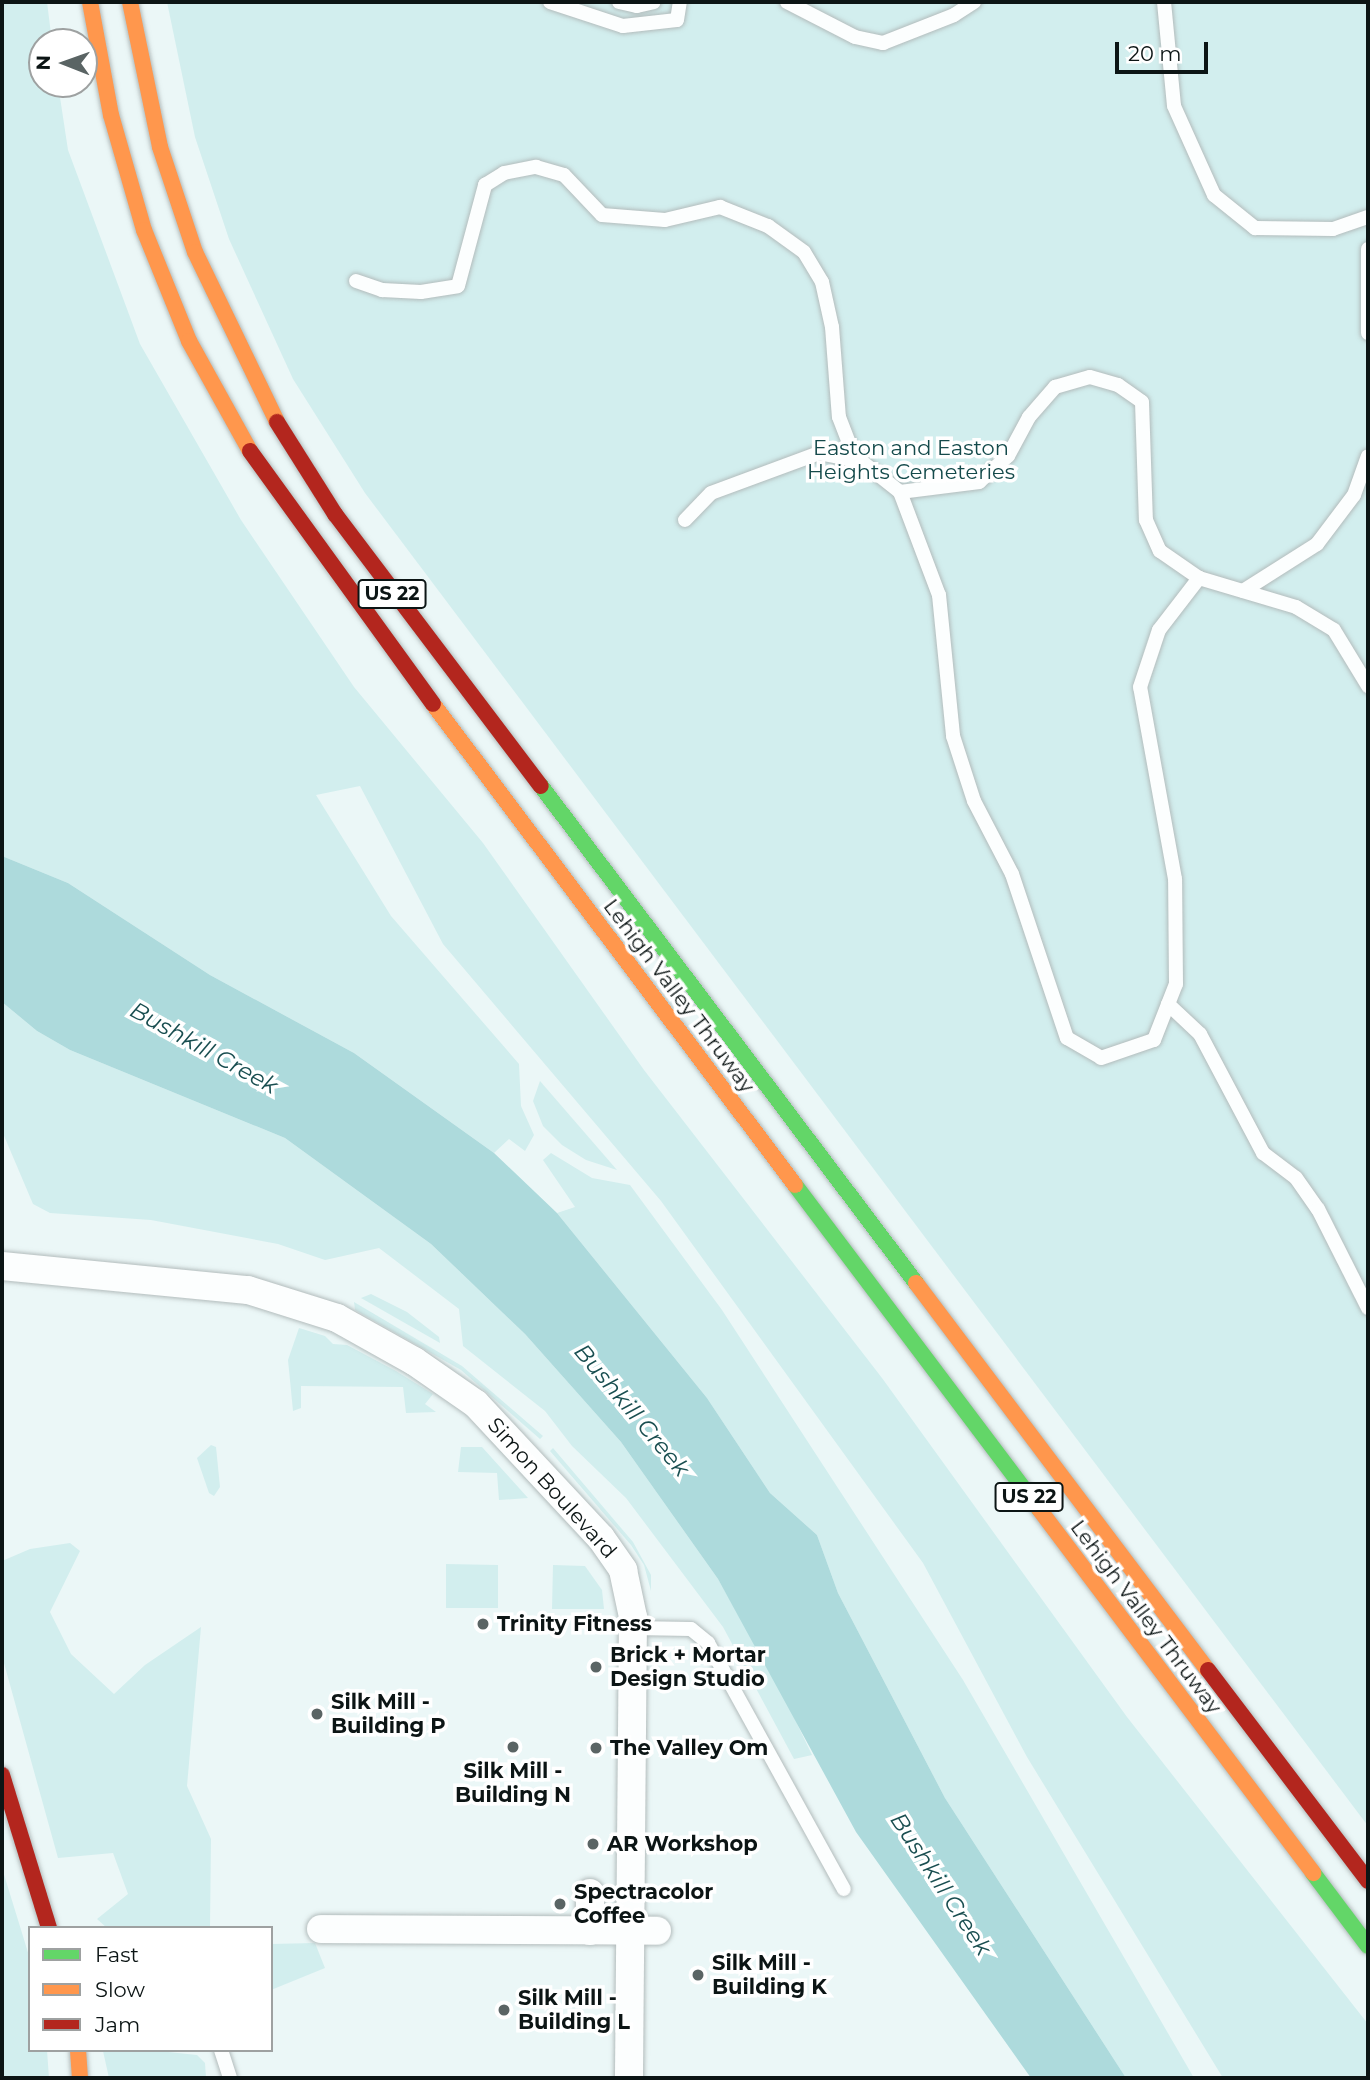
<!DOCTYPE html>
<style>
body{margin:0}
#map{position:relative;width:1370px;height:2080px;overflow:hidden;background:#ebf7f7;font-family:Montserrat,sans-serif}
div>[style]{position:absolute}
.green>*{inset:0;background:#d2eeee}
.water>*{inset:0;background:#addadc}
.roads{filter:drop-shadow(0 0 2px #b3bcbc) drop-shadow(0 0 2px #b3bcbc)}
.lane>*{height:14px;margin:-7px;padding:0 7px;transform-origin:7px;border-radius:7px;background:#fcfefe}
.street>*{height:28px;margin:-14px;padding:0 14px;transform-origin:14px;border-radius:14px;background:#fcfefe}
.fast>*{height:16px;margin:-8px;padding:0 8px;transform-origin:8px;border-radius:8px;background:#63d668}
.slow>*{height:16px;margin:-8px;padding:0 8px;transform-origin:8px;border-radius:8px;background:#ff974d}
.jam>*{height:16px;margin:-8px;padding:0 8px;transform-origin:8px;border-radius:8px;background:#b3261e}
.dots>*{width:19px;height:19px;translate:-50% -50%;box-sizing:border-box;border:4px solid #fff;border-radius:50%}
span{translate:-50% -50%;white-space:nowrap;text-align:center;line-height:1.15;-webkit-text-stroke:7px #fff;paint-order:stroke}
.shield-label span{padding:2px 5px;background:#fff;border:2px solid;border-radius:5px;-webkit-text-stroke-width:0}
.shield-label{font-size:19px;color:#0c1515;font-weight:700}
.park-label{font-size:21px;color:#144a4b}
.street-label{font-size:21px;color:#0c1515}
.poi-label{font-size:21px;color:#0c1515;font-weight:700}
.left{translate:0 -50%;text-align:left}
.water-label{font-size:23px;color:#194e50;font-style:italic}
.frame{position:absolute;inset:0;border:4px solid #0c1515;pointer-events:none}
.legend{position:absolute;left:28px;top:1926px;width:245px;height:126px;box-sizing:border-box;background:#fff;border:2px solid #9ea1a1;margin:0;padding:9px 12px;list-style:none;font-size:21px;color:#0c1515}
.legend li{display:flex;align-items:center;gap:14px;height:35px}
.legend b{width:35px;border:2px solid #9ea1a1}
.north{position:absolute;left:28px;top:28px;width:70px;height:70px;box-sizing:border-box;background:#fff;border:2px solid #9ea1a1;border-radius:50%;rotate:271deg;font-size:19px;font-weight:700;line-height:28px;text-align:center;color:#0c1515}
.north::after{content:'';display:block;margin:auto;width:24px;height:32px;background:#5a6464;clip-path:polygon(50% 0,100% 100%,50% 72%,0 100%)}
.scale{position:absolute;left:1115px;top:42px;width:93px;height:32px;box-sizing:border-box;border:4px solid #0c1515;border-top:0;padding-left:9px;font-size:21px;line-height:24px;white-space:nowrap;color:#0c1515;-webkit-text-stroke:5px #fff;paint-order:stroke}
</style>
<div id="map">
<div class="green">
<div style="clip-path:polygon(2px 2px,47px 2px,52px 42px,42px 42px,42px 84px,58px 84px,68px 150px,140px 344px,241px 520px,354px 687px,483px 843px,644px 1070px,882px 1378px,1127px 1717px,1368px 2024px,1368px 2078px,1223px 2078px,1027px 1757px,923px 1563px,661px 1201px,443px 944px,360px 786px,316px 795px,391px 916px,519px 1064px,521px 1106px,534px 1135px,525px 1151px,509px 1139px,494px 1153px,354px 1053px,210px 975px,68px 883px,2px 856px)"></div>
<div style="clip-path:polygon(167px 2px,1368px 2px,1368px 1826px,365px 493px,293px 379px,229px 239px,195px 137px)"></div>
<div style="clip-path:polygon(2px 1002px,37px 1031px,70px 1050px,285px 1138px,431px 1244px,525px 1334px,621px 1442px,718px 1579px,777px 1682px,812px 1755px,794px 1759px,723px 1627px,626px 1498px,572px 1446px,545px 1411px,463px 1346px,459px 1309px,379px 1248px,325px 1260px,278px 1244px,151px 1220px,50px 1213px,33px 1204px,2px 1131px)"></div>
<div style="clip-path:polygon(540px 1081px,617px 1170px,586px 1160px,562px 1145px,543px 1126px,533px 1101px)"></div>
<div style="clip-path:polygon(551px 1153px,592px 1178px,630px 1185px,722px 1310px,963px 1680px,1194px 2078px,1126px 2078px,945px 1798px,838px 1593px,817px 1535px,770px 1493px,707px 1398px,557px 1213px,575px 1207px,543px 1160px)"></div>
<div style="clip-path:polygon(371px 1294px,407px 1312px,439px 1337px,440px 1343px,361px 1298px)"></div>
<div style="clip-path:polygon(354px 1302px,462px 1366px,543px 1436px,540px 1439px,461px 1370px,355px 1310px)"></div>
<div style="clip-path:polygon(299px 1328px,325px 1336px,333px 1344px,347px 1345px,396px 1371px,433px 1394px,425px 1404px,436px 1412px,406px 1413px,403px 1387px,301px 1386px,301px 1408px,293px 1411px,288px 1360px)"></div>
<div style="clip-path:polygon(211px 1445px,216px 1447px,220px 1487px,214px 1496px,209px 1493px,197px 1458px)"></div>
<div style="clip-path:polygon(461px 1447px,482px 1447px,528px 1498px,499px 1500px,497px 1473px,458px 1472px)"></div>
<div style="clip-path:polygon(553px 1448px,633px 1542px,651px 1575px,651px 1591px,644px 1565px,631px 1545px,550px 1451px)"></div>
<div style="clip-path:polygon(70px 1543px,80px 1551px,50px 1612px,71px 1654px,114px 1694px,145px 1665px,201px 1627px,187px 1786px,211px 1839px,210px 1928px,107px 1928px,97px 1919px,128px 1894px,113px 1853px,58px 1858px,2px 1656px,2px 1561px,30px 1549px)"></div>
<div style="clip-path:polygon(446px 1564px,498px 1565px,498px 1608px,446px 1608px)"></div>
<div style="clip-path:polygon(553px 1565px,585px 1566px,602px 1590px,604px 1609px,552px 1609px)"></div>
<div style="clip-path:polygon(2px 1868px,30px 1959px,30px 2050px,47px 2050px,49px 2078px,2px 2078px)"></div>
<div style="clip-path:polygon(315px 1943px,325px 1968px,271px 1990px,271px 1944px)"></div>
<div style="clip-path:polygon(149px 2050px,197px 2055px,205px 2063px,206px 2078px,109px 2078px,103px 2051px)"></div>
</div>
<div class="water">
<div style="clip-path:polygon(2px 856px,68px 883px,210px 975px,354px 1053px,494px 1153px,557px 1213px,707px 1398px,770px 1493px,817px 1535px,838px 1593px,945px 1798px,1126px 2078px,1031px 2078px,856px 1832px,718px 1579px,621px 1442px,525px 1334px,431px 1244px,285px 1138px,70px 1050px,37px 1031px,2px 1002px)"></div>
</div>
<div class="roads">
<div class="lane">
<div style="left:550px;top:2px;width:77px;rotate:18.2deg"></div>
<div style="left:623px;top:26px;width:54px;rotate:-6.3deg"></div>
<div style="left:677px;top:20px;width:18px;rotate:-81deg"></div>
<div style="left:619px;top:2px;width:18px;rotate:13deg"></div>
<div style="left:637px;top:6px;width:17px;rotate:-13deg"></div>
<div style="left:787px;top:2px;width:76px;rotate:27.2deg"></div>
<div style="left:855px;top:37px;width:29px;rotate:12deg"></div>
<div style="left:883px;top:43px;width:76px;rotate:-21.5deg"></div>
<div style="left:954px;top:15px;width:24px;rotate:-33deg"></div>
<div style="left:1164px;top:2px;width:104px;rotate:84.5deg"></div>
<div style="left:1174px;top:106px;width:98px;rotate:65.8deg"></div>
<div style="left:1214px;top:195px;width:53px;rotate:38.8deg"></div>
<div style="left:1255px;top:228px;width:78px;rotate:0.7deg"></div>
<div style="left:1333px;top:229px;width:37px;rotate:-19deg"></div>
<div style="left:1368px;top:249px;width:84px;rotate:90deg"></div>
<div style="left:356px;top:281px;width:28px;rotate:19deg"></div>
<div style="left:382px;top:290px;width:39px;rotate:3deg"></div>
<div style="left:421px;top:292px;width:37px;rotate:-9deg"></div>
<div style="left:458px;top:286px;width:105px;rotate:-75deg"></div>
<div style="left:485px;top:185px;width:22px;rotate:-32deg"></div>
<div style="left:504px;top:173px;width:33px;rotate:-11deg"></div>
<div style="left:536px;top:167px;width:29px;rotate:16deg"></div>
<div style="left:564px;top:175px;width:55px;rotate:46.5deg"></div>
<div style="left:602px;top:215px;width:63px;rotate:4.5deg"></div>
<div style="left:665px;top:220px;width:57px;rotate:-13.3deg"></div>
<div style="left:720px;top:207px;width:52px;rotate:21.6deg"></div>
<div style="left:768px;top:226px;width:44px;rotate:35.8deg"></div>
<div style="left:804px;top:252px;width:35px;rotate:59deg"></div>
<div style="left:822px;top:282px;width:46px;rotate:77.5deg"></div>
<div style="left:832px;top:327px;width:90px;rotate:85.6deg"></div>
<div style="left:839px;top:417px;width:36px;rotate:69deg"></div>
<div style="left:852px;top:451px;width:13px;rotate:48deg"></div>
<div style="left:900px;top:492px;width:80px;rotate:-7.2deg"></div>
<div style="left:979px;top:482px;width:39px;rotate:-42deg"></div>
<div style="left:1008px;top:456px;width:44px;rotate:-61.7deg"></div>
<div style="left:1029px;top:417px;width:40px;rotate:-49deg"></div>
<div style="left:1055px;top:387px;width:36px;rotate:-16deg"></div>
<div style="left:1090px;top:377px;width:29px;rotate:16deg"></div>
<div style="left:1118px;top:385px;width:29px;rotate:35deg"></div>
<div style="left:1142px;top:402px;width:118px;rotate:88.1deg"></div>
<div style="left:1146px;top:520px;width:34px;rotate:66deg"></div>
<div style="left:1160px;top:551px;width:47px;rotate:34.7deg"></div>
<div style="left:1199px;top:578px;width:101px;rotate:16.6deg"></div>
<div style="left:1296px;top:607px;width:44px;rotate:31.2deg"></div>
<div style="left:1334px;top:630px;width:66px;rotate:58.7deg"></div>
<div style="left:685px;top:520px;width:37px;rotate:-46deg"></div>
<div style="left:711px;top:493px;width:115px;rotate:-20.3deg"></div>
<div style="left:819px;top:453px;width:43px;rotate:10.8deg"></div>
<div style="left:861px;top:461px;width:50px;rotate:38.5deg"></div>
<div style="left:900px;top:492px;width:110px;rotate:69.3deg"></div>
<div style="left:939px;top:595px;width:142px;rotate:84.3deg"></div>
<div style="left:953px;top:736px;width:68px;rotate:72.1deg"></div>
<div style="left:974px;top:801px;width:82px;rotate:62.5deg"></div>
<div style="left:1012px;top:874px;width:173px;rotate:71.5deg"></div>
<div style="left:1067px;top:1038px;width:39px;rotate:30deg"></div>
<div style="left:1101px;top:1058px;width:56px;rotate:-18.8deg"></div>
<div style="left:1154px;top:1040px;width:60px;rotate:-68.6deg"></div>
<div style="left:1176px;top:984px;width:105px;rotate:-90.5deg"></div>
<div style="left:1175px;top:879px;width:195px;rotate:-100.3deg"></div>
<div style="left:1140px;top:687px;width:60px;rotate:-71.6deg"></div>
<div style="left:1159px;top:630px;width:66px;rotate:-52.4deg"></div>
<div style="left:1243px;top:591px;width:88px;rotate:-32.4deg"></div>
<div style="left:1317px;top:544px;width:61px;rotate:-52.9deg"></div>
<div style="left:1354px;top:495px;width:41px;rotate:-70.3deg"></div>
<div style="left:1168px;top:1004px;width:44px;rotate:43.2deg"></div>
<div style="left:1200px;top:1034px;width:135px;rotate:62.1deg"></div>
<div style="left:1263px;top:1153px;width:41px;rotate:37.1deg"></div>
<div style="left:1296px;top:1178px;width:38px;rotate:55deg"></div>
<div style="left:1318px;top:1209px;width:111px;rotate:63.2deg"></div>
<div style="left:633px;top:1628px;width:58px;rotate:1deg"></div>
<div style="left:691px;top:1629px;width:22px;rotate:39deg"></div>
<div style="left:708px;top:1643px;width:281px;rotate:61.1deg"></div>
<div style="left:221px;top:2050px;width:29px;rotate:72deg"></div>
</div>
<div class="street">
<div style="left:2px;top:1266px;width:247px;rotate:5.6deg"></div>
<div style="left:248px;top:1290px;width:93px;rotate:17.5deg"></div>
<div style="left:337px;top:1318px;width:88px;rotate:29.2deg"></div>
<div style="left:414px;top:1361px;width:75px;rotate:34.7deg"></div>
<div style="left:476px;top:1404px;width:183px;rotate:47deg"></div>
<div style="left:601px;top:1538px;width:39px;rotate:55deg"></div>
<div style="left:623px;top:1570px;width:48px;rotate:78deg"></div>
<div style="left:633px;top:1617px;width:461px;rotate:90.5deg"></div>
<div style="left:321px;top:1929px;width:336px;rotate:0.3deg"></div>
<div style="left:590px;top:1931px;width:38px;rotate:-90deg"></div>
</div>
<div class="fast">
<div style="left:541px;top:786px;width:623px;rotate:52.96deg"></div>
<div style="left:795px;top:1185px;width:406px;rotate:53deg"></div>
<div style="left:1313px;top:1873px;width:91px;rotate:53deg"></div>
</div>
<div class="slow">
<div style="left:90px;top:2px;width:115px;rotate:79.5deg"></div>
<div style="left:111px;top:115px;width:120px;rotate:74deg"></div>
<div style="left:144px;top:230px;width:120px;rotate:67.9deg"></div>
<div style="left:189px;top:341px;width:126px;rotate:61deg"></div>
<div style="left:130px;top:2px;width:148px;rotate:78.3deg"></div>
<div style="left:160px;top:147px;width:111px;rotate:71.6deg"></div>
<div style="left:195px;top:252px;width:189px;rotate:64.2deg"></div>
<div style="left:433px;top:704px;width:602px;rotate:53.03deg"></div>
<div style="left:916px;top:1283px;width:485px;rotate:53deg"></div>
<div style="left:1039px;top:1509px;width:456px;rotate:53deg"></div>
<div style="left:78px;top:2050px;width:28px;rotate:86deg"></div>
</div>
<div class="jam">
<div style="left:277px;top:422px;width:109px;rotate:57.8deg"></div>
<div style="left:335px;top:514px;width:341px;rotate:52.9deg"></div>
<div style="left:250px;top:451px;width:312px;rotate:54.1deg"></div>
<div style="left:1208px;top:1670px;width:265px;rotate:52.8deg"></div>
<div style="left:2px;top:1775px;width:160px;rotate:72.9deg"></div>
</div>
</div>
<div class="dots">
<div style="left:483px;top:1624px;background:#5a6464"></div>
<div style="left:596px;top:1667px;background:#5a6464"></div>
<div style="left:317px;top:1714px;background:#5a6464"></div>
<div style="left:513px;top:1747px;background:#5a6464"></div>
<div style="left:596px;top:1748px;background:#5a6464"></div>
<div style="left:593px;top:1844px;background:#5a6464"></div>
<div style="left:560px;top:1904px;background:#5a6464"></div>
<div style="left:698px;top:1975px;background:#5a6464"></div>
<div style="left:504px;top:2010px;background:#5a6464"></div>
</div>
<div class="shield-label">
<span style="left:392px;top:594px">US 22</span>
<span style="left:1029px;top:1497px">US 22</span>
</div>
<div class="park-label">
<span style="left:911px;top:460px">Easton and Easton<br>Heights Cemeteries</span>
</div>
<div class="street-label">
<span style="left:679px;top:996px;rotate:53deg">Lehigh Valley Thruway</span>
<span style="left:552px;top:1488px;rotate:48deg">Simon Boulevard</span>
<span style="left:1146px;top:1617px;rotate:53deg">Lehigh Valley Thruway</span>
</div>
<div class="poi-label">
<span class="left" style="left:497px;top:1624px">Trinity Fitness</span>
<span class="left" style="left:610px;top:1667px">Brick + Mortar<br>Design Studio</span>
<span class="left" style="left:331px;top:1714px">Silk Mill -<br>Building P</span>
<span class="left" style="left:610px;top:1748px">The Valley Om</span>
<span style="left:513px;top:1783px">Silk Mill -<br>Building N</span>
<span class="left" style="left:607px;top:1844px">AR Workshop</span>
<span class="left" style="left:574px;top:1904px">Spectracolor<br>Coffee</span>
<span class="left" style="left:712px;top:1975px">Silk Mill -<br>Building K</span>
<span class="left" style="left:518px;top:2010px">Silk Mill -<br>Building L</span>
</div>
<div class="water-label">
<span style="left:204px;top:1048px;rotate:29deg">Bushkill Creek</span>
<span style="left:632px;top:1410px;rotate:50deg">Bushkill Creek</span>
<span style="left:941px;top:1884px;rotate:57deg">Bushkill Creek</span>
</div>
<div class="frame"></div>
<ul class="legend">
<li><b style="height:9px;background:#63d668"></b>Fast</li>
<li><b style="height:9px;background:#ff974d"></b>Slow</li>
<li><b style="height:9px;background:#b3261e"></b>Jam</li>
</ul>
<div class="north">N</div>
<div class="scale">20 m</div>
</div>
